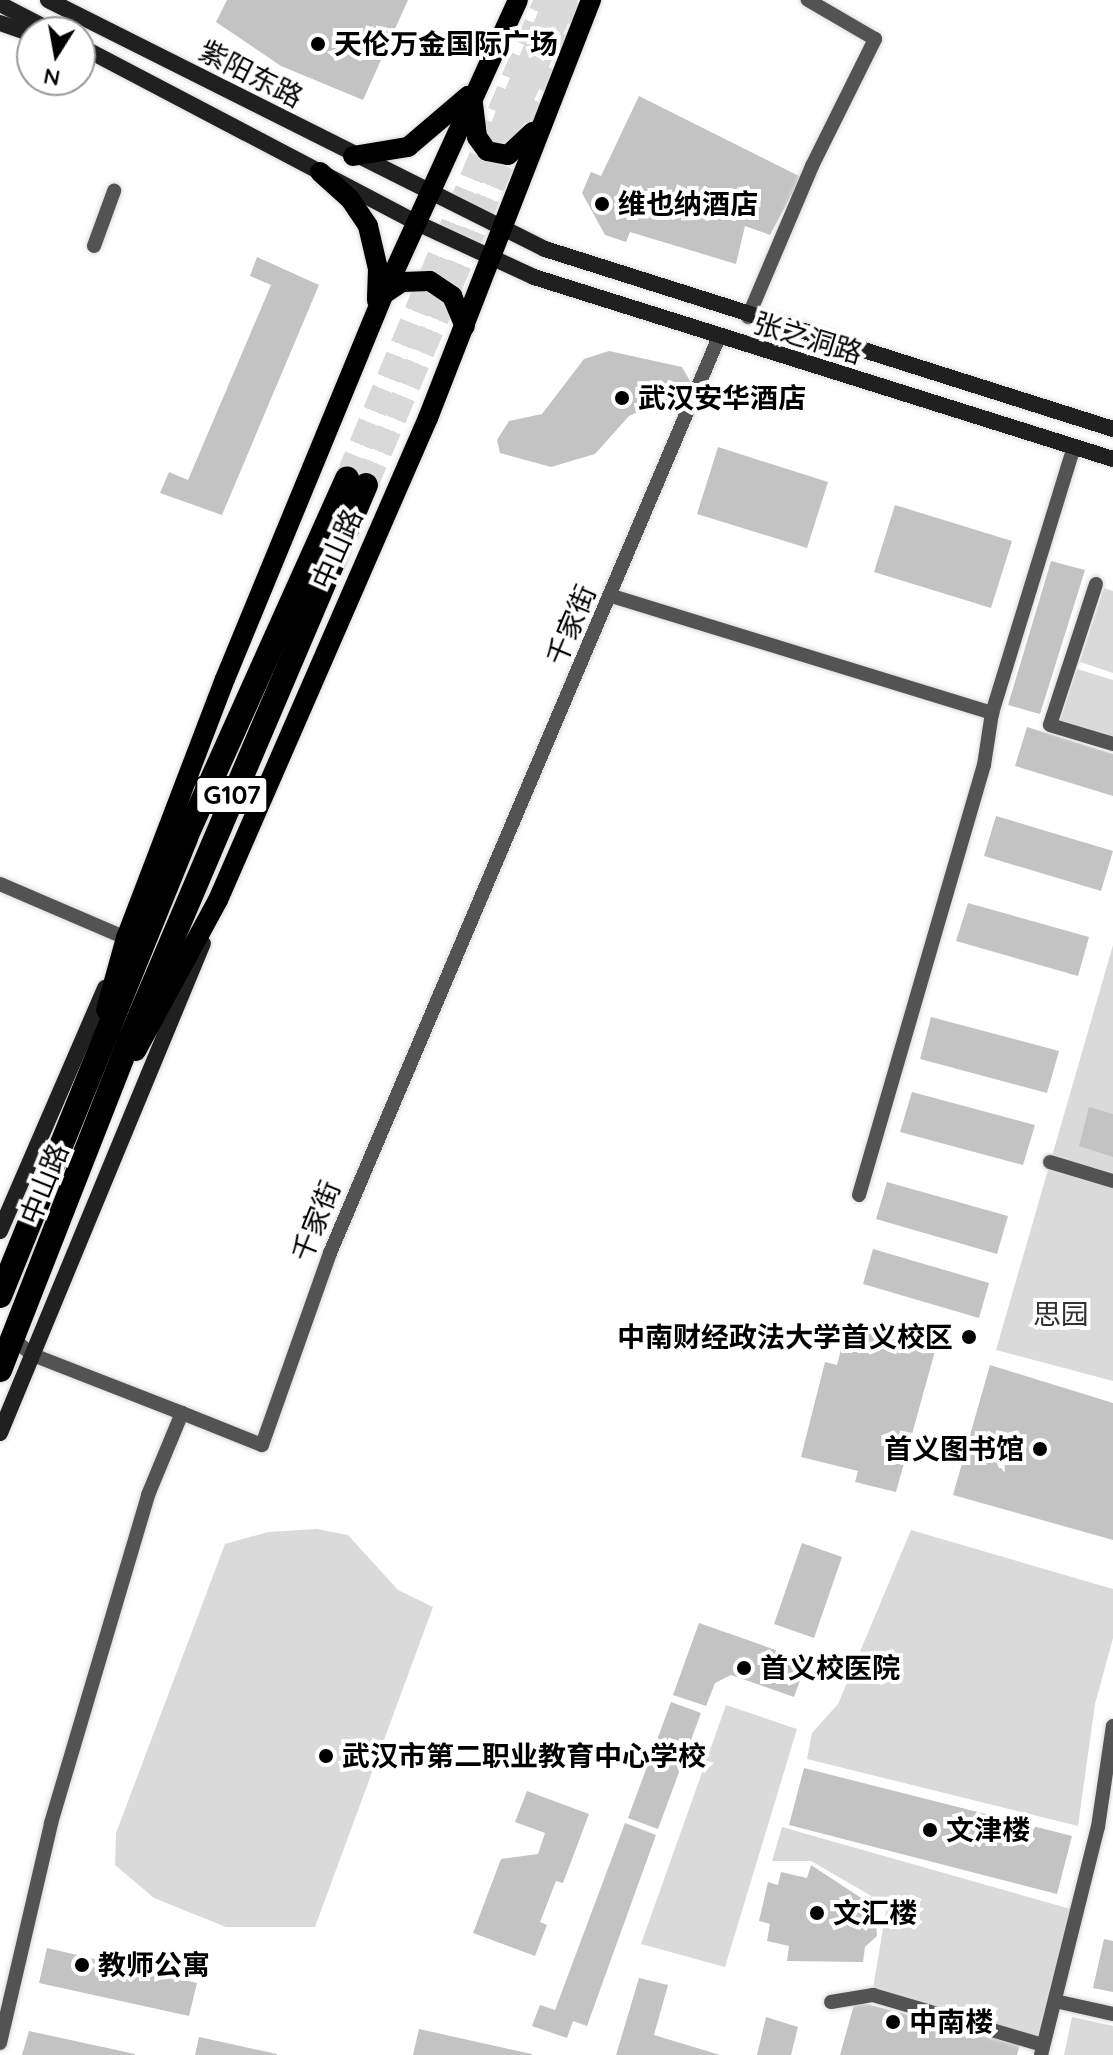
<!DOCTYPE html>
<meta charset="utf-8">
<style>
body{margin:0}
#map{position:relative;width:1113px;height:2055px;overflow:hidden;background:#fff;font-family:Quicksand,"Noto Sans SC",sans-serif}
div>[style]{position:absolute}
.green>*{inset:0;background:#dadada}
.building>*{inset:0;background:#c3c3c3}
.highway-tunnel>*{height:24px;margin-top:-12px;transform-origin:0;background:repeating-linear-gradient(90deg,#d9d9d9 0 24px,transparent 0 36px)}
.roads{filter:drop-shadow(0 0 2px #dbdbdb) drop-shadow(0 0 2px #dbdbdb)}
.street>*{height:14px;margin:-7px;padding:0 7px;transform-origin:7px;border-radius:7px;background:#535353}
.secondary>*{height:16px;margin:-8px;padding:0 8px;transform-origin:8px;border-radius:8px;background:#202020}
.primary>*{height:20px;margin:-10px;padding:0 10px;transform-origin:10px;border-radius:10px;background:#000}
.highway>*{height:24px;margin:-12px;padding:0 12px;transform-origin:12px;border-radius:12px;background:#000}
.dots>*{width:22px;height:22px;translate:-50% -50%;box-sizing:border-box;border:4px solid #fff;border-radius:50%}
span{translate:-50% -50%;white-space:nowrap;text-align:center;line-height:1.15;-webkit-text-stroke:8px #fff;paint-order:stroke}
.shield-label span{padding:2px 6px;background:#fff;border:2px solid;border-radius:6px;-webkit-text-stroke-width:0}
.shield-label{font-size:26px;color:#000;font-weight:700}
.poi-label{font-size:28px;color:#000;font-weight:700}
.left{translate:0 -50%;text-align:left}
.right{translate:-100% -50%;text-align:right}
.street-label{font-size:28px;color:#000}
.park-label{font-size:28px;color:#313131}
.north{position:absolute;left:16px;top:16px;width:80px;height:80px;box-sizing:border-box;background:#fff;border:2px solid #999;border-radius:50%;rotate:191deg;font-size:22px;font-weight:700;line-height:32px;text-align:center;color:#000}
.north::after{content:'';display:block;margin:auto;width:28px;height:36px;background:#000;clip-path:polygon(50% 0,100% 100%,50% 72%,0 100%)}
</style>
<div id="map">
<div class="green">
<div style="clip-path:polygon(543px 0,578px 0,516px 142px,496px 149px,487px 132px)"></div>
<div style="clip-path:polygon(1104px 588px,1113px 591px,1113px 673px,1080px 662px)"></div>
<div style="clip-path:polygon(1077px 669px,1113px 680px,1113px 737px,1060px 721px)"></div>
<div style="clip-path:polygon(1113px 945px,1113px 1381px,996px 1350px)"></div>
<div style="clip-path:polygon(317px 1529px,348px 1535px,398px 1590px,433px 1607px,315px 1927px,226px 1927px,154px 1898px,115px 1865px,116px 1833px,225px 1544px,268px 1532px)"></div>
<div style="clip-path:polygon(911px 1530px,1113px 1589px,1113px 1638px,1095px 1704px,1078px 1826px,807px 1759px,812px 1733px,838px 1704px)"></div>
<div style="clip-path:polygon(726px 1705px,797px 1729px,725px 1967px,641px 1944px)"></div>
<div style="clip-path:polygon(782px 1827px,1074px 1910px,1041px 2041px,873px 1988px,887px 1905px,811px 1861px,772px 1861px)"></div>
<div style="clip-path:polygon(1072px 2017px,1113px 2026px,1113px 2055px,1064px 2055px)"></div>
</div>
<div class="building">
<div style="clip-path:polygon(227px 0,408px 0,363px 100px,281px 66px,216px 22px)"></div>
<div style="clip-path:polygon(639px 96px,801px 177px,770px 235px,745px 226px,736px 264px,630px 232px,626px 242px,605px 235px,582px 193px,591px 172px,601px 176px)"></div>
<div style="clip-path:polygon(257px 257px,319px 285px,222px 515px,160px 493px,169px 472px,188px 480px,271px 285px,250px 276px)"></div>
<div style="clip-path:polygon(609px 351px,682px 367px,693px 386px,685px 410px,643px 410px,629px 416px,595px 454px,551px 467px,500px 453px,497px 440px,509px 421px,542px 414px,584px 359px)"></div>
<div style="clip-path:polygon(718px 447px,828px 482px,807px 548px,697px 514px)"></div>
<div style="clip-path:polygon(895px 505px,1012px 541px,991px 608px,874px 572px)"></div>
<div style="clip-path:polygon(1051px 561px,1085px 570px,1040px 714px,1008px 705px)"></div>
<div style="clip-path:polygon(1027px 727px,1113px 754px,1113px 796px,1015px 766px)"></div>
<div style="clip-path:polygon(996px 816px,1113px 851px,1101px 891px,984px 856px)"></div>
<div style="clip-path:polygon(968px 903px,1089px 937px,1078px 976px,956px 941px)"></div>
<div style="clip-path:polygon(931px 1017px,1059px 1051px,1047px 1093px,920px 1059px)"></div>
<div style="clip-path:polygon(912px 1092px,1035px 1125px,1023px 1165px,900px 1132px)"></div>
<div style="clip-path:polygon(1089px 1107px,1113px 1114px,1113px 1157px,1079px 1146px)"></div>
<div style="clip-path:polygon(887px 1182px,1008px 1216px,997px 1254px,876px 1219px)"></div>
<div style="clip-path:polygon(873px 1249px,989px 1283px,979px 1318px,863px 1284px)"></div>
<div style="clip-path:polygon(847px 1326px,935px 1351px,896px 1492px,855px 1482px,858px 1471px,801px 1457px,825px 1362px,837px 1365px)"></div>
<div style="clip-path:polygon(990px 1365px,1113px 1403px,1113px 1540px,953px 1495px)"></div>
<div style="clip-path:polygon(802px 1543px,842px 1557px,814px 1638px,774px 1624px)"></div>
<div style="clip-path:polygon(699px 1623px,807px 1661px,794px 1697px,731px 1675px,715px 1683px,706px 1706px,673px 1695px)"></div>
<div style="clip-path:polygon(671px 1702px,701px 1713px,658px 1829px,628px 1818px)"></div>
<div style="clip-path:polygon(804px 1768px,1072px 1836px,1057px 1894px,789px 1825px)"></div>
<div style="clip-path:polygon(527px 1791px,589px 1814px,563px 1883px,556px 1881px,540px 1922px,547px 1925px,535px 1956px,473px 1933px,501px 1859px,538px 1854px,545px 1833px,515px 1822px)"></div>
<div style="clip-path:polygon(625px 1823px,656px 1835px,587px 2026px,573px 2021px,567px 2038px,532px 2026px,540px 2005px,555px 2010px)"></div>
<div style="clip-path:polygon(811px 1865px,875px 1907px,877px 1936px,865px 1947px,863px 1962px,787px 1961px,789px 1946px,767px 1941px,770px 1924px,759px 1921px,768px 1882px,778px 1885px,781px 1872px,807px 1878px)"></div>
<div style="clip-path:polygon(1104px 1939px,1113px 1941px,1113px 1992px,1093px 1988px)"></div>
<div style="clip-path:polygon(47px 1948px,197px 1983px,189px 2016px,39px 1983px)"></div>
<div style="clip-path:polygon(639px 1978px,668px 1985px,654px 2035px,720px 2055px,616px 2055px)"></div>
<div style="clip-path:polygon(855px 2001px,1020px 2044px,1017px 2055px,840px 2055px)"></div>
<div style="clip-path:polygon(766px 2017px,798px 2027px,791px 2055px,757px 2055px)"></div>
<div style="clip-path:polygon(419px 2029px,532px 2054px,532px 2055px,413px 2055px)"></div>
<div style="clip-path:polygon(29px 2031px,135px 2054px,135px 2055px,22px 2055px)"></div>
<div style="clip-path:polygon(199px 2037px,277px 2054px,277px 2055px,195px 2055px)"></div>
</div>
<div class="highway-tunnel">
<div style="left:347px;top:478px;width:518px;rotate:-67.4deg"></div>
<div style="left:366px;top:485px;width:527px;rotate:-66.99deg"></div>
</div>
<div class="roads">
<div class="street">
<div style="left:94px;top:246px;width:59px;rotate:-70deg"></div>
<div style="left:748px;top:317px;width:164px;rotate:-67deg"></div>
<div style="left:812px;top:166px;width:142px;rotate:-63.6deg"></div>
<div style="left:875px;top:39px;width:78px;rotate:-149.8deg"></div>
<div style="left:1096px;top:584px;width:148px;rotate:108.1deg"></div>
<div style="left:1050px;top:725px;width:66px;rotate:16.8deg"></div>
<div style="left:612px;top:596px;width:398px;rotate:17.1deg"></div>
<div style="left:0;top:884px;width:137px;rotate:23.2deg"></div>
<div style="left:1050px;top:1162px;width:66px;rotate:16.8deg"></div>
<div style="left:859px;top:1195px;width:448px;rotate:-73.8deg"></div>
<div style="left:984px;top:765px;width:53px;rotate:-81.3deg"></div>
<div style="left:992px;top:713px;width:278px;rotate:-72.9deg"></div>
<div style="left:13px;top:1339px;width:26px;rotate:39deg"></div>
<div style="left:33px;top:1355px;width:160px;rotate:21.3deg"></div>
<div style="left:1055px;top:2001px;width:59px;rotate:12.6deg"></div>
<div style="left:831px;top:2002px;width:43px;rotate:-9.5deg"></div>
<div style="left:873px;top:1995px;width:177px;rotate:16.4deg"></div>
<div style="left:0;top:2043px;width:226px;rotate:-76.9deg"></div>
<div style="left:51px;top:1823px;width:342px;rotate:-73.5deg"></div>
<div style="left:148px;top:1495px;width:89px;rotate:-67.5deg"></div>
<div style="left:182px;top:1413px;width:86px;rotate:21.8deg"></div>
<div style="left:262px;top:1445px;width:204px;rotate:-70.5deg"></div>
<div style="left:330px;top:1253px;width:995px;rotate:-66.99deg"></div>
<div style="left:1041px;top:2055px;width:235px;rotate:-76deg"></div>
<div style="left:1098px;top:1827px;width:102px;rotate:-81.6deg"></div>
</div>
<div class="secondary">
<div style="left:48px;top:0;width:556px;rotate:26.61deg"></div>
<div style="left:545px;top:249px;width:596px;rotate:17.58deg"></div>
<div style="left:0;top:4px;width:61px;rotate:27.4deg"></div>
<div style="left:0;top:23px;width:34px;rotate:19deg"></div>
<div style="left:80px;top:46px;width:381px;rotate:27.7deg"></div>
<div style="left:417px;top:223px;width:129px;rotate:24.8deg"></div>
<div style="left:534px;top:277px;width:607px;rotate:17.45deg"></div>
<div style="left:0;top:1231px;width:265px;rotate:-66.6deg"></div>
<div style="left:0;top:1433px;width:530px;rotate:-67.5deg"></div>
</div>
<div class="primary">
<div style="left:473px;top:104px;width:33px;rotate:83deg"></div>
<div style="left:477px;top:137px;width:17px;rotate:54deg"></div>
<div style="left:487px;top:151px;width:21px;rotate:11deg"></div>
<div style="left:508px;top:155px;width:34px;rotate:-43deg"></div>
<div style="left:353px;top:156px;width:56px;rotate:-9.3deg"></div>
<div style="left:408px;top:147px;width:79px;rotate:-40.4deg"></div>
<div style="left:320px;top:172px;width:40px;rotate:42deg"></div>
<div style="left:350px;top:199px;width:32px;rotate:56deg"></div>
<div style="left:368px;top:226px;width:44px;rotate:76.9deg"></div>
<div style="left:378px;top:269px;width:31px;rotate:92deg"></div>
<div style="left:384px;top:294px;width:22px;rotate:-34deg"></div>
<div style="left:402px;top:282px;width:28px;rotate:-2deg"></div>
<div style="left:430px;top:281px;width:27px;rotate:34deg"></div>
<div style="left:452px;top:296px;width:33px;rotate:67deg"></div>
<div style="left:106px;top:1010px;width:75px;rotate:-74.5deg"></div>
<div style="left:126px;top:938px;width:277px;rotate:-69.1deg"></div>
<div style="left:225px;top:679px;width:417px;rotate:-67.6deg"></div>
<div style="left:384px;top:294px;width:323px;rotate:-65.5deg"></div>
<div style="left:136px;top:1051px;width:172px;rotate:-61.5deg"></div>
<div style="left:218px;top:900px;width:526px;rotate:-66.46deg"></div>
<div style="left:428px;top:418px;width:449px;rotate:-68.7deg"></div>
</div>
<div class="highway">
<div style="left:0;top:1296px;width:495px;rotate:-67.9deg"></div>
<div style="left:186px;top:837px;width:393px;rotate:-65.8deg"></div>
<div style="left:0;top:1370px;width:356px;rotate:-68.6deg"></div>
<div style="left:130px;top:1039px;width:602px;rotate:-66.93deg"></div>
</div>
</div>
<div class="dots">
<div style="left:318px;top:44px;background:#000"></div>
<div style="left:602px;top:204px;background:#000"></div>
<div style="left:622px;top:398px;background:#000"></div>
<div style="left:969px;top:1337px;background:#000"></div>
<div style="left:1040px;top:1449px;background:#000"></div>
<div style="left:744px;top:1668px;background:#000"></div>
<div style="left:326px;top:1756px;background:#000"></div>
<div style="left:930px;top:1830px;background:#000"></div>
<div style="left:817px;top:1913px;background:#000"></div>
<div style="left:82px;top:1965px;background:#000"></div>
<div style="left:893px;top:2022px;background:#000"></div>
</div>
<div class="shield-label">
<span style="left:232px;top:795px">G107</span>
</div>
<div class="poi-label">
<span class="left" style="left:334px;top:44px">天伦万金国际广场</span>
<span class="left" style="left:618px;top:204px">维也纳酒店</span>
<span class="left" style="left:638px;top:398px">武汉安华酒店</span>
<span class="right" style="left:953px;top:1337px">中南财经政法大学首义校区</span>
<span class="right" style="left:1024px;top:1449px">首义图书馆</span>
<span class="left" style="left:760px;top:1668px">首义校医院</span>
<span class="left" style="left:342px;top:1756px">武汉市第二职业教育中心学校</span>
<span class="left" style="left:946px;top:1830px">文津楼</span>
<span class="left" style="left:833px;top:1913px">文汇楼</span>
<span class="left" style="left:98px;top:1965px">教师公寓</span>
<span class="left" style="left:909px;top:2022px">中南楼</span>
</div>
<div class="street-label">
<span style="left:251px;top:74px;rotate:27deg">紫阳东路</span>
<span style="left:808px;top:338px;rotate:17deg">张之洞路</span>
<span style="left:337px;top:549px;rotate:-66deg">中山路</span>
<span style="left:571px;top:625px;rotate:-67deg">千家街</span>
<span style="left:44px;top:1184px;rotate:-68deg">中山路</span>
<span style="left:316px;top:1221px;rotate:-68deg">千家街</span>
</div>
<div class="park-label">
<span style="left:1061px;top:1314px">思园</span>
</div>
<div class="north">N</div>
</div>
